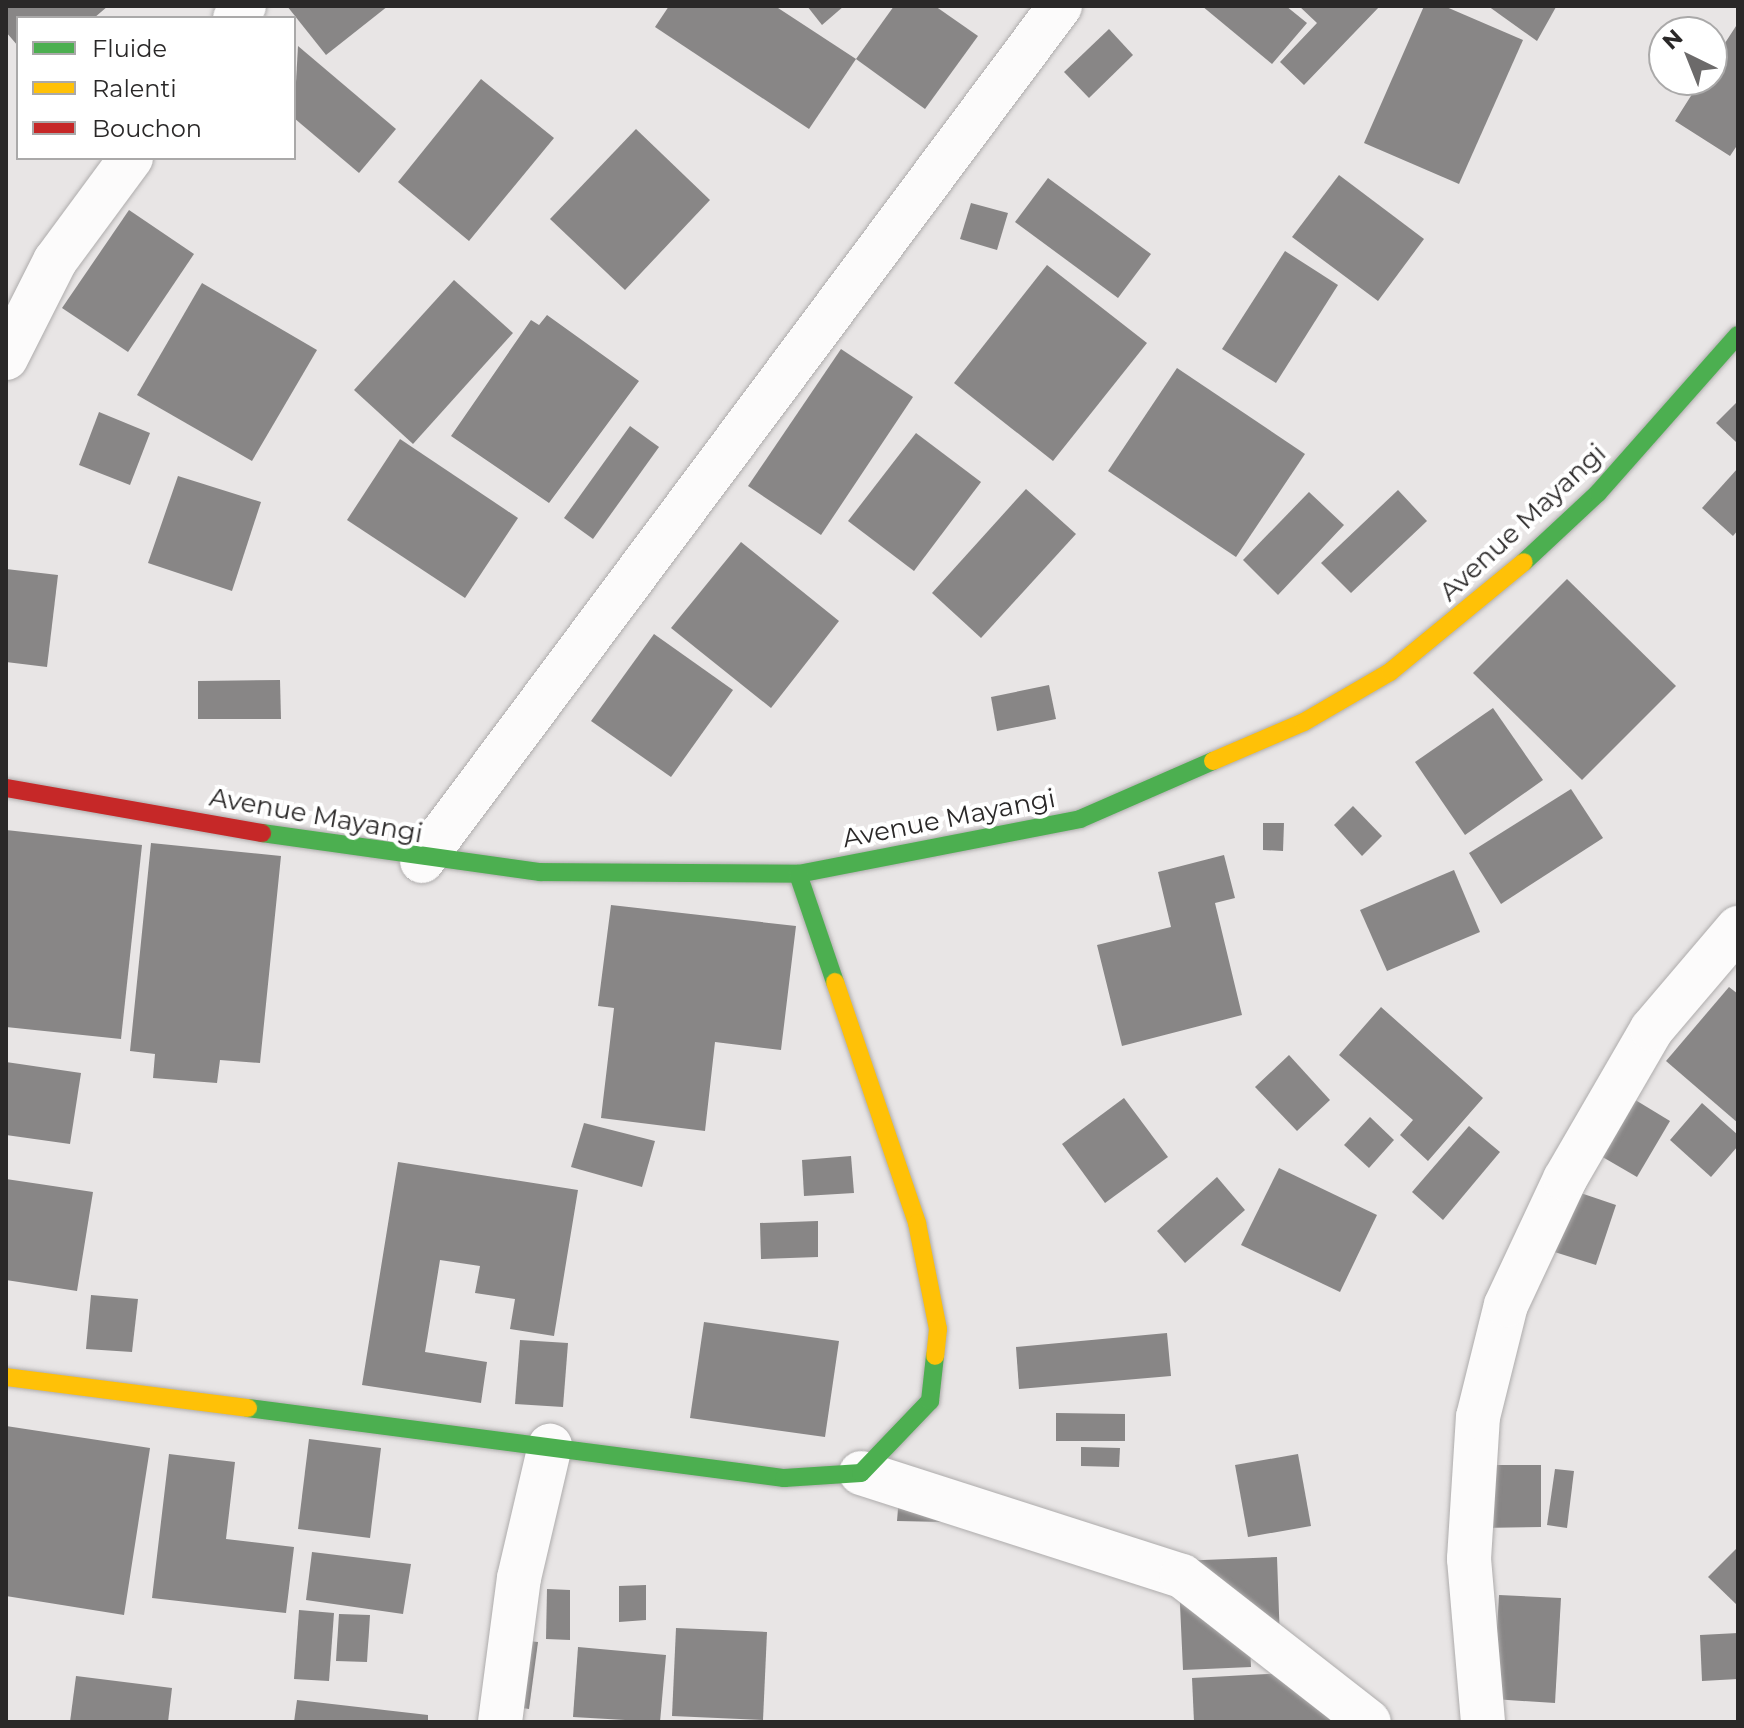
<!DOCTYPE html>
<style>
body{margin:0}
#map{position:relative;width:1744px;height:1728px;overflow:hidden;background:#e8e5e5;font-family:Montserrat,sans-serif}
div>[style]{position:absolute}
.building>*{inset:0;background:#888686}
.roads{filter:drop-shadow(0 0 2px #aeacac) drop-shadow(0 0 2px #aeacac)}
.street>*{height:44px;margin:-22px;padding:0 22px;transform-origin:22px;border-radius:22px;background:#fcfbfb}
.fast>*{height:18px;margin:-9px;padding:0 9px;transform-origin:9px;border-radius:9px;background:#4caf50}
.slow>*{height:18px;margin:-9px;padding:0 9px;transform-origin:9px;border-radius:9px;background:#ffc107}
.jam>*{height:18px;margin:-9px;padding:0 9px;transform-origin:9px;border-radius:9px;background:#c62828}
span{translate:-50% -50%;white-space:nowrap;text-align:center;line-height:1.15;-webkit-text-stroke:8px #fff;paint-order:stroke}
.street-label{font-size:26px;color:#2a2828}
.frame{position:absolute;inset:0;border:8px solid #2a2828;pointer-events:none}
.legend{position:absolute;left:16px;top:16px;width:280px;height:144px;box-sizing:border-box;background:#fff;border:2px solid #aaa9a9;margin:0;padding:10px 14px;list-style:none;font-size:24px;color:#2a2828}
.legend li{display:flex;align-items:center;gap:16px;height:40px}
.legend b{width:40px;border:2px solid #aaa9a9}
.north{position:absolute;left:1648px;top:16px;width:80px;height:80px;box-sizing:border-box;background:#fff;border:2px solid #aaa9a9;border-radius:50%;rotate:317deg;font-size:22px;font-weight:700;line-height:32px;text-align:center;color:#2a2828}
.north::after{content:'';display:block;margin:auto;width:28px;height:36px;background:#6c6a6a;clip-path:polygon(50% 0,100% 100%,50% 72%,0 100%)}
</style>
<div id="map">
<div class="building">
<div style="clip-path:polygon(6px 6px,108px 6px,94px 18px,18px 18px,18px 46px,6px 32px)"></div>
<div style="clip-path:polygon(287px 6px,388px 6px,326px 55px)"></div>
<div style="clip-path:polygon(669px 6px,775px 6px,856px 59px,809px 129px,655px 27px)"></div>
<div style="clip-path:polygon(807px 6px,844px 6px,822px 25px)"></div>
<div style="clip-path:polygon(894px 6px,935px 6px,978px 36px,925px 109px,856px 59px)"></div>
<div style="clip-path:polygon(1202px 6px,1286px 6px,1307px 23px,1272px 64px)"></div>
<div style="clip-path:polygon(1299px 6px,1380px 6px,1304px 85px,1280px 62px,1317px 23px)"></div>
<div style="clip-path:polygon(1424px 6px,1444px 6px,1523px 40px,1459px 184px,1364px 143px)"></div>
<div style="clip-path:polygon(1488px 6px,1554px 6px,1556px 7px,1537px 41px)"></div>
<div style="clip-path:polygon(1738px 23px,1738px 144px,1730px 156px,1675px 121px,1701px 80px,1712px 80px,1712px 63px)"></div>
<div style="clip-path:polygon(1109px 29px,1133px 55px,1089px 98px,1064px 72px)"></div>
<div style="clip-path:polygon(298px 46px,396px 129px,359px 173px,294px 118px)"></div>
<div style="clip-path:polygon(481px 79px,554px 138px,469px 241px,398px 182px)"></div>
<div style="clip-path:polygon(636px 129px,710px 200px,625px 290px,550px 219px)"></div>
<div style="clip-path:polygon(1339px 175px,1424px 239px,1378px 301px,1292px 237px)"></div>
<div style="clip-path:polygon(1048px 178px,1151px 254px,1118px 298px,1015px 222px)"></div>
<div style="clip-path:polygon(971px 203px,1008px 213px,997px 250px,960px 239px)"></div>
<div style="clip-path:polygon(129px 210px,194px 254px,128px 352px,62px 308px)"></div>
<div style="clip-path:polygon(1285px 251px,1338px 285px,1276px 383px,1222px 349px)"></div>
<div style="clip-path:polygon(1047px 265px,1147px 343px,1053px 461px,954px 383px)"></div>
<div style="clip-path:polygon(454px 280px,513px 333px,413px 444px,354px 390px)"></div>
<div style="clip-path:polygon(202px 283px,317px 350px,252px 461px,137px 395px)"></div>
<div style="clip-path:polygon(547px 315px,639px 381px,549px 503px,451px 436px,531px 320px,539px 325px)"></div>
<div style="clip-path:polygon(841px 349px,913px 397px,821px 535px,748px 486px)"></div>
<div style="clip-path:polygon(1177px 368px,1305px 454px,1236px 557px,1108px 471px)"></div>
<div style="clip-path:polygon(1736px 403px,1738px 405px,1736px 442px,1716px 423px)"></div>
<div style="clip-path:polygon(99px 412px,150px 433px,130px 485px,79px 465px)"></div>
<div style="clip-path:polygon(630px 426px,659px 447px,593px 539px,564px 518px)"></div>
<div style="clip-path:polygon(916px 433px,981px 482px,914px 571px,848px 521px)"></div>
<div style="clip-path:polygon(400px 439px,518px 518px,465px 598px,347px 520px)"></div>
<div style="clip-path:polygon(1738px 468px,1738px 530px,1733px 536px,1702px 508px)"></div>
<div style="clip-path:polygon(178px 476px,261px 502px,232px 591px,148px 563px)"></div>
<div style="clip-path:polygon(1026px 489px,1076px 534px,981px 638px,932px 593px)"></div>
<div style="clip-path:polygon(1398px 490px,1427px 521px,1351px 593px,1321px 563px)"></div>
<div style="clip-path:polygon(1309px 492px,1344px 525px,1278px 595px,1243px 560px)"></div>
<div style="clip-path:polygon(741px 542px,839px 621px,771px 708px,671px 628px)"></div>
<div style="clip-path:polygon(6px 569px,58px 575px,47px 667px,6px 662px)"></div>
<div style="clip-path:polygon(1567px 579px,1676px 686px,1582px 780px,1473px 673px)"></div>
<div style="clip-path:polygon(654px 634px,733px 690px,671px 777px,591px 721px)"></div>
<div style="clip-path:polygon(280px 680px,281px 719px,198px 719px,198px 681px)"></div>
<div style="clip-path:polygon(1049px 685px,1056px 719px,997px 731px,991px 697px)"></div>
<div style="clip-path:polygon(1493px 708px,1543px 780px,1465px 835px,1415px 762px)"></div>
<div style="clip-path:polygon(1571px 789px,1603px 838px,1501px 904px,1469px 853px)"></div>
<div style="clip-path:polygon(1353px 806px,1382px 836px,1362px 856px,1334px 825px)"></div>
<div style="clip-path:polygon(1263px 823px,1284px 823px,1283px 851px,1263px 850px)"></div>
<div style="clip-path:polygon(6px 830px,142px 845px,121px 1039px,6px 1027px)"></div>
<div style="clip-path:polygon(151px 843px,281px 856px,260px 1063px,220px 1060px,217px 1083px,153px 1078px,155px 1054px,130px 1051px)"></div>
<div style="clip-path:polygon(1224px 855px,1235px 898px,1215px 903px,1242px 1015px,1122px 1046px,1097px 945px,1171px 927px,1158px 872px)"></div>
<div style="clip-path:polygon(1454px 870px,1480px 932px,1387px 971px,1360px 910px)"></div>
<div style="clip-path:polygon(611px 905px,796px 926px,781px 1050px,715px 1042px,705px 1131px,601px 1118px,614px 1008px,598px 1006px)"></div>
<div style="clip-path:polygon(1729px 987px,1738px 994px,1738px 1123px,1666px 1061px)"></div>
<div style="clip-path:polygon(1381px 1007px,1483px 1098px,1428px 1161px,1400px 1135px,1413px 1120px,1339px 1055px)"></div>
<div style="clip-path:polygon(1289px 1055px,1330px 1100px,1297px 1131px,1255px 1087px)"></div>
<div style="clip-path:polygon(6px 1062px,81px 1073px,70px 1144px,6px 1135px)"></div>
<div style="clip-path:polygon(1609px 1084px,1670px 1121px,1637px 1177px,1575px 1141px)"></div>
<div style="clip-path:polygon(1124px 1098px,1168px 1157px,1105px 1203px,1062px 1144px)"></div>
<div style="clip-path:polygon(1702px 1103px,1738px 1135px,1738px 1146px,1711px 1177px,1670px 1140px)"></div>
<div style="clip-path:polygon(1370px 1117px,1394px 1140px,1369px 1168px,1344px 1145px)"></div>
<div style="clip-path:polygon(584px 1123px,655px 1141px,642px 1187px,571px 1167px)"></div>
<div style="clip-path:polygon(1469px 1126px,1500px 1152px,1443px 1220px,1412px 1192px)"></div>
<div style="clip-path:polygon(851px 1156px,854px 1193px,804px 1196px,802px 1160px)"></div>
<div style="clip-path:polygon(398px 1162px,578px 1190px,554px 1336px,510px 1329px,515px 1299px,475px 1293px,480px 1266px,440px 1260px,425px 1352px,487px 1362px,481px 1403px,362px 1385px)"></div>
<div style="clip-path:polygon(1279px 1168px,1377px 1215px,1340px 1292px,1241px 1245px)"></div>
<div style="clip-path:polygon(1217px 1177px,1245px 1210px,1185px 1263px,1157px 1231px)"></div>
<div style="clip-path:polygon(6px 1179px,93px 1192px,77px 1291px,6px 1280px)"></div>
<div style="clip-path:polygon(1566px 1188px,1616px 1205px,1596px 1265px,1545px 1249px)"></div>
<div style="clip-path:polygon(818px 1221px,818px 1257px,761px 1259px,760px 1223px)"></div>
<div style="clip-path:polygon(91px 1295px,138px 1299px,132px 1352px,86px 1349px)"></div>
<div style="clip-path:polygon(704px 1322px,839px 1341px,825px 1437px,690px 1418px)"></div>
<div style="clip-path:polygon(1167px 1333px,1171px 1376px,1019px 1389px,1016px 1347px)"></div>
<div style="clip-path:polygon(520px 1340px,568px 1343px,563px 1407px,515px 1404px)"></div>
<div style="clip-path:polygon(1056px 1413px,1125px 1414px,1125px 1441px,1056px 1441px)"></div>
<div style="clip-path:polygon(6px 1426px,150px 1448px,124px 1615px,6px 1596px)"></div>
<div style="clip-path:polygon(309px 1439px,381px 1448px,370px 1538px,298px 1529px)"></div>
<div style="clip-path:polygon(1081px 1447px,1120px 1448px,1119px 1467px,1081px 1466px)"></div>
<div style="clip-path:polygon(169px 1454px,235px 1462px,226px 1539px,294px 1547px,286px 1613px,152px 1598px)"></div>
<div style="clip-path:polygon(1298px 1454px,1311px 1526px,1248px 1537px,1235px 1465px)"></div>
<div style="clip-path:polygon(1478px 1465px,1541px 1465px,1541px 1527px,1479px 1528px)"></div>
<div style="clip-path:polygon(1555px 1469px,1574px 1471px,1567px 1528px,1547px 1525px)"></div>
<div style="clip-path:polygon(899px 1497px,945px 1522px,897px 1521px)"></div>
<div style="clip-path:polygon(1738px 1547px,1738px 1606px,1708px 1577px)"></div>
<div style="clip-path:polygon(312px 1552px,411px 1564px,403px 1614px,306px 1600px)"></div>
<div style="clip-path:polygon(1277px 1557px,1280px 1641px,1250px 1641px,1251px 1667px,1183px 1670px,1178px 1561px)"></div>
<div style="clip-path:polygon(646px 1585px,646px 1620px,619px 1622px,619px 1586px)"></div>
<div style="clip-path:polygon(547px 1589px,570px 1590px,570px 1640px,546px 1639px)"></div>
<div style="clip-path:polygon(1499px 1595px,1561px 1598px,1555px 1703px,1493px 1699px)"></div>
<div style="clip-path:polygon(299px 1610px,334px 1613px,329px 1681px,294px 1679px)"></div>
<div style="clip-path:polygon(339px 1614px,370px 1615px,367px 1662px,336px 1661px)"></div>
<div style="clip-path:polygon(676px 1628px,767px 1632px,763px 1720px,672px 1716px)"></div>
<div style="clip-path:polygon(1738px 1633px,1738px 1679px,1702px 1681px,1700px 1635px)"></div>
<div style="clip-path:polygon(519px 1640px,538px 1642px,529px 1709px,510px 1706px)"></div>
<div style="clip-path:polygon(578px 1647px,666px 1655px,660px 1722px,573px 1717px)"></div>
<div style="clip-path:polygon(1327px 1671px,1330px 1722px,1194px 1722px,1192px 1678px)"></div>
<div style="clip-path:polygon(76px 1676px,172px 1688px,168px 1722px,70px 1722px)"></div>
<div style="clip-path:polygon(297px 1700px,428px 1715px,428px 1722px,294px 1722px)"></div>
</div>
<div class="roads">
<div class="street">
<div style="left:235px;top:18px;width:15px;rotate:-53deg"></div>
<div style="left:6px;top:358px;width:109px;rotate:-63.2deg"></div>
<div style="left:55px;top:261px;width:128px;rotate:-53.6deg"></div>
<div style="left:422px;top:861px;width:1067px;rotate:-53.27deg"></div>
<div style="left:861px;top:1473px;width:337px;rotate:17.8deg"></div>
<div style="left:1182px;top:1576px;width:237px;rotate:38deg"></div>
<div style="left:500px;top:1722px;width:145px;rotate:-82.5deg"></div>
<div style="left:519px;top:1578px;width:136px;rotate:-76.8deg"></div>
<div style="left:1483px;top:1722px;width:164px;rotate:-94.9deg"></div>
<div style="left:1469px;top:1559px;width:142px;rotate:-86.4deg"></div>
<div style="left:1478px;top:1417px;width:115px;rotate:-76deg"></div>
<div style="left:1506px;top:1305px;width:139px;rotate:-64.9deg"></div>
<div style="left:1565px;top:1179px;width:173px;rotate:-59.9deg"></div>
<div style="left:1652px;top:1029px;width:133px;rotate:-49.6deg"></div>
</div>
<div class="fast">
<div style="left:1524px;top:562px;width:101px;rotate:-43deg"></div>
<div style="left:1598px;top:493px;width:211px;rotate:-48.5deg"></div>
<div style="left:262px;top:833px;width:281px;rotate:8deg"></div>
<div style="left:540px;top:872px;width:258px;rotate:0.4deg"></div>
<div style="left:798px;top:874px;width:287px;rotate:-11deg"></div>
<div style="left:1080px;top:819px;width:145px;rotate:-23.6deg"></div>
<div style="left:798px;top:874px;width:114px;rotate:71.1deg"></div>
<div style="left:248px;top:1408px;width:541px;rotate:7.44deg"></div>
<div style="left:784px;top:1478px;width:77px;rotate:-3.7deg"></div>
<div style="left:861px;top:1473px;width:100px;rotate:-46.2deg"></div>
<div style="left:930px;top:1401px;width:45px;rotate:-83.7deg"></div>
</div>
<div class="slow">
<div style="left:1213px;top:761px;width:99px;rotate:-23.2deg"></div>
<div style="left:1304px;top:722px;width:99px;rotate:-30.2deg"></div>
<div style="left:1390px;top:672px;width:173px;rotate:-39.4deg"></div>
<div style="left:835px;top:982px;width:255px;rotate:71.2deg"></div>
<div style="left:917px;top:1223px;width:108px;rotate:78.8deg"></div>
<div style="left:938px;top:1329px;width:27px;rotate:96deg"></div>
<div style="left:6px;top:1377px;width:244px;rotate:7.3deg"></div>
</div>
<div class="jam">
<div style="left:6px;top:788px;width:260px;rotate:10deg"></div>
</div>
</div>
<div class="street-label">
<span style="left:1523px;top:523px;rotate:-43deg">Avenue Mayangi</span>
<span style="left:316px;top:816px;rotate:10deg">Avenue Mayangi</span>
<span style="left:949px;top:819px;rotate:-11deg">Avenue Mayangi</span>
</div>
<div class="frame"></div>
<ul class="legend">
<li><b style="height:10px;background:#4caf50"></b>Fluide</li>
<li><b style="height:10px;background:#ffc107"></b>Ralenti</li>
<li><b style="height:10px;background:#c62828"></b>Bouchon</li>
</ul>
<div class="north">N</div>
</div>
